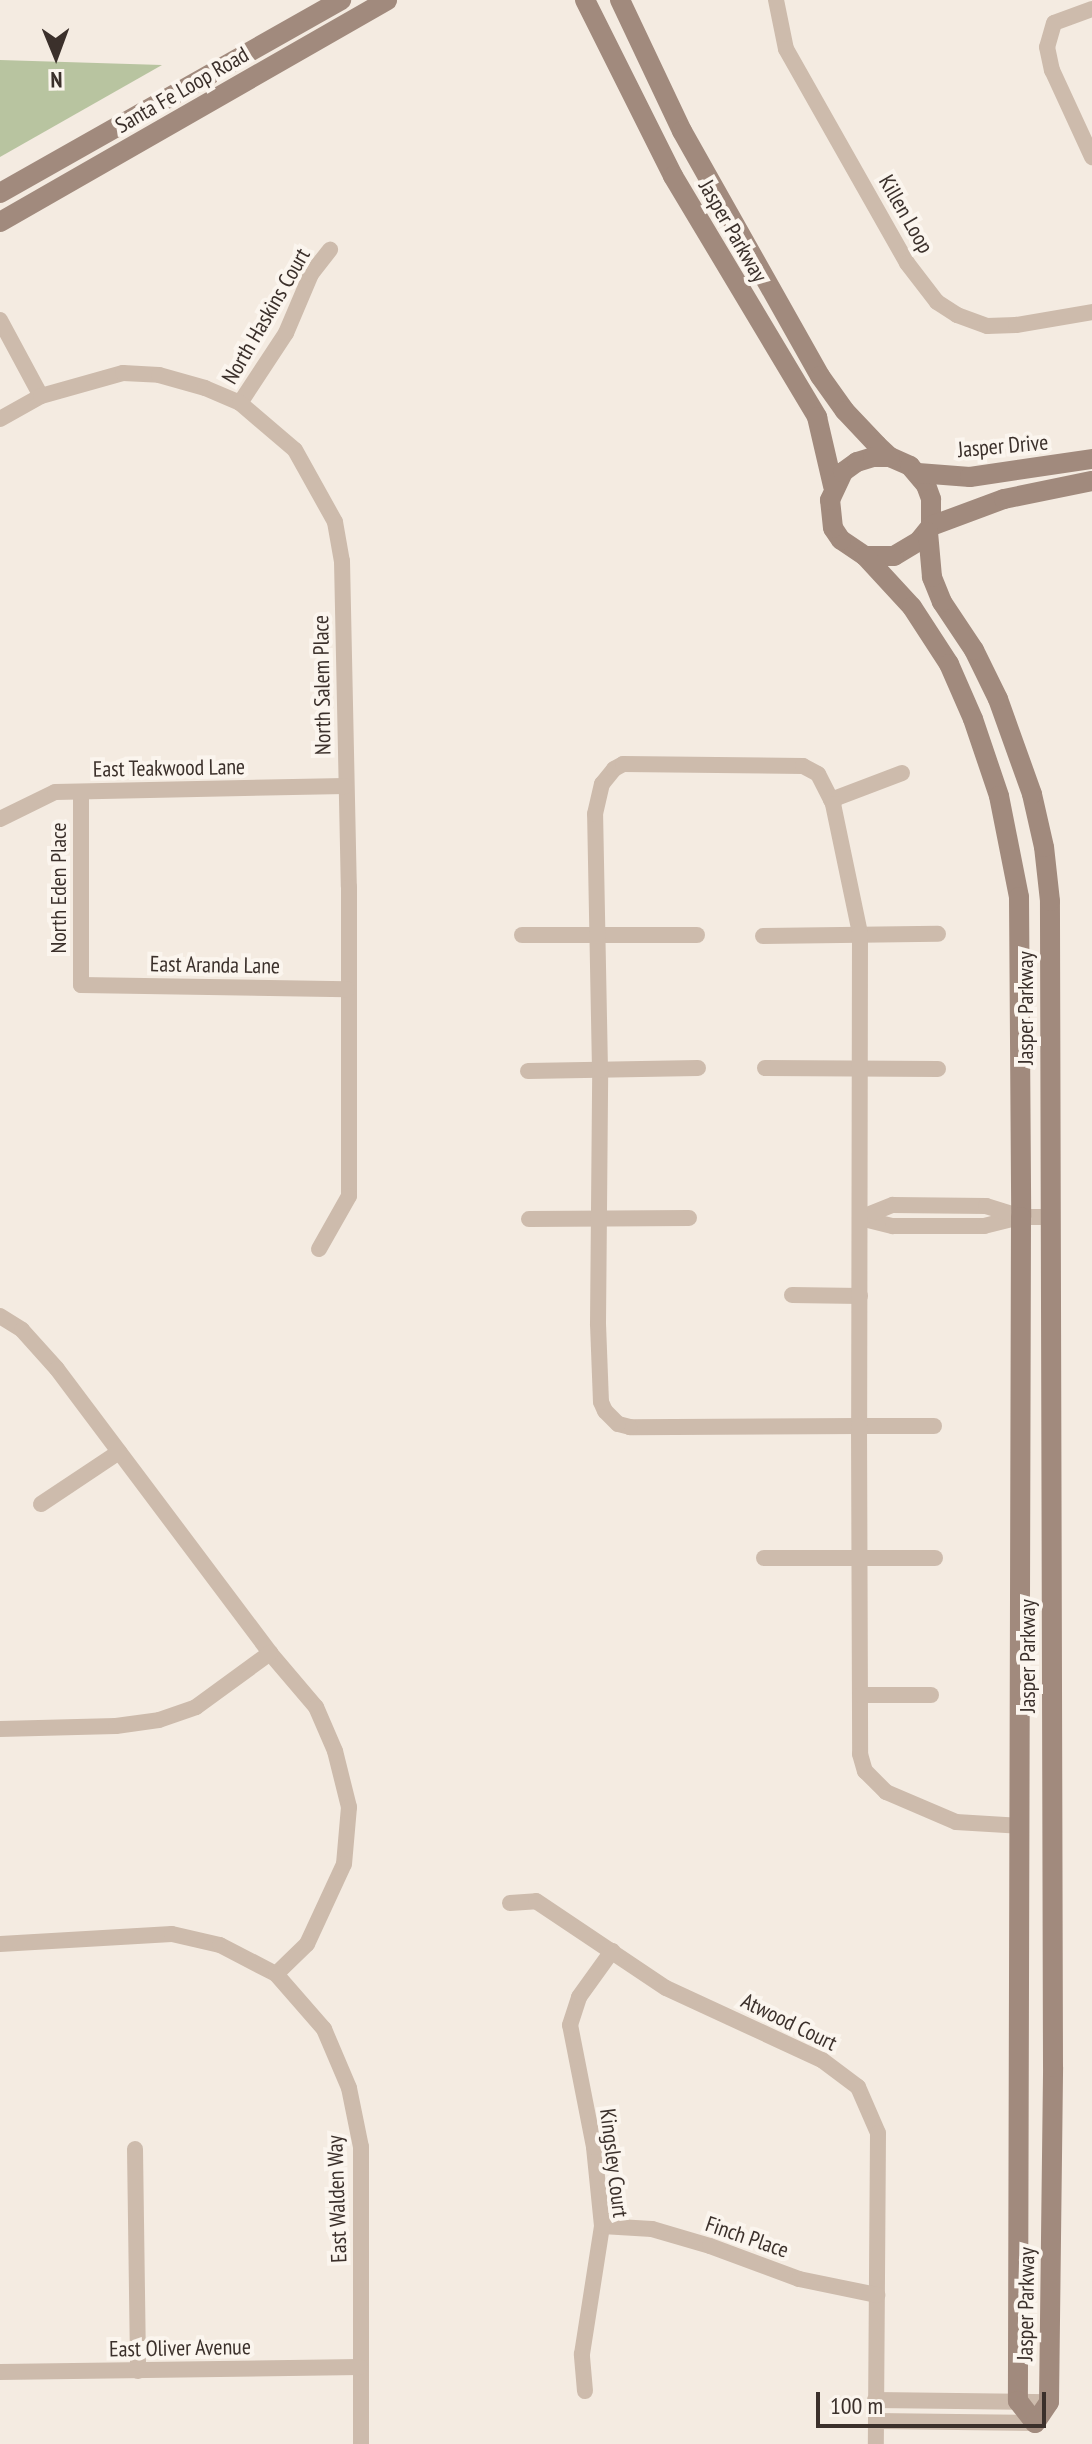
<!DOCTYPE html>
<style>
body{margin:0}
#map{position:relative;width:1092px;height:2444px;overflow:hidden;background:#f4ebe1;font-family:"PT Sans Narrow",sans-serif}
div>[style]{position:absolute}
.green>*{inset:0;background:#b8c4a0}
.street>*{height:16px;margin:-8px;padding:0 8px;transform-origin:8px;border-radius:8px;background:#cdbbac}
.secondary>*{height:20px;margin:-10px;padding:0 10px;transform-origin:10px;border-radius:10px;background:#a18a7d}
span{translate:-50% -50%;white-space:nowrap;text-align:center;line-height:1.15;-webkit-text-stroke:8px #fbf5ee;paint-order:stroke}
.street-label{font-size:22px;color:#3b302b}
.north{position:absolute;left:16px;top:16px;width:80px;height:80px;-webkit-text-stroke:6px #fbf5ee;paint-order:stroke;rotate:179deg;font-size:22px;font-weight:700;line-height:32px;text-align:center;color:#3b302b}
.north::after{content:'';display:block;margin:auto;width:28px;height:36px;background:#3b302b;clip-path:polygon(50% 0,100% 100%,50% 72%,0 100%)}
.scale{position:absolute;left:816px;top:2392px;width:230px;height:36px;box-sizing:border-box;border:4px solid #3b302b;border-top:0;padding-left:10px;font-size:24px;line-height:28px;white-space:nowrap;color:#3b302b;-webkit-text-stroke:6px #fbf5ee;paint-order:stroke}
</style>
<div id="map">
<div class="green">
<div style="clip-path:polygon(0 60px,162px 65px,0 157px)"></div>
</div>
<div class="street">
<div style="left:776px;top:0;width:50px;rotate:78.5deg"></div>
<div style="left:786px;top:49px;width:246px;rotate:60.5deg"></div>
<div style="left:907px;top:263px;width:49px;rotate:52.4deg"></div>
<div style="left:937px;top:302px;width:24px;rotate:33deg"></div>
<div style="left:957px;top:315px;width:32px;rotate:20deg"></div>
<div style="left:987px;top:326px;width:29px;rotate:-2deg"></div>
<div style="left:1016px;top:325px;width:77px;rotate:-9.7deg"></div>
<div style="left:1092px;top:9px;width:40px;rotate:159.8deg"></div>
<div style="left:1054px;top:23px;width:25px;rotate:106deg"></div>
<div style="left:1047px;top:47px;width:24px;rotate:78deg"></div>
<div style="left:1052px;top:70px;width:96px;rotate:65.3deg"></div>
<div style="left:0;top:320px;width:86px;rotate:61.7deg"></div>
<div style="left:240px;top:403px;width:84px;rotate:-56.7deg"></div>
<div style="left:286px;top:333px;width:64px;rotate:-67deg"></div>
<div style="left:311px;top:274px;width:31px;rotate:-52deg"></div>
<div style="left:0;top:419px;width:47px;rotate:-29.3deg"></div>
<div style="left:41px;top:396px;width:85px;rotate:-15.7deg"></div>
<div style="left:123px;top:373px;width:36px;rotate:3deg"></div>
<div style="left:159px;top:375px;width:48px;rotate:15.8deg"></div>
<div style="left:205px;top:388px;width:38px;rotate:23deg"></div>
<div style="left:240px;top:403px;width:72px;rotate:40.5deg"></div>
<div style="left:295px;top:450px;width:82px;rotate:60.9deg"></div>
<div style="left:335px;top:522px;width:40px;rotate:80deg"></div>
<div style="left:342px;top:561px;width:326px;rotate:88.8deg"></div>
<div style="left:349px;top:887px;width:309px;rotate:90deg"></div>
<div style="left:349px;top:1196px;width:61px;rotate:119.5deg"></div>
<div style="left:81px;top:792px;width:193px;rotate:90deg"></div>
<div style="left:81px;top:985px;width:266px;rotate:0.9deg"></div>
<div style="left:831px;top:800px;width:76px;rotate:-20.8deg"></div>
<div style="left:0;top:819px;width:61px;rotate:-26.1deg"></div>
<div style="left:55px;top:792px;width:290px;rotate:-1.2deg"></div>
<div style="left:522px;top:935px;width:175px"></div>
<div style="left:763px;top:936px;width:175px;rotate:-0.7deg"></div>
<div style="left:765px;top:1068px;width:173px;rotate:0.3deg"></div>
<div style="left:528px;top:1071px;width:170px;rotate:-1deg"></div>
<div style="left:860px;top:1218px;width:34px;rotate:14deg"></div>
<div style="left:893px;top:1226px;width:91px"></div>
<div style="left:984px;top:1226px;width:38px;rotate:-14deg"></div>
<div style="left:1021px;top:1217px;width:31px"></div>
<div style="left:860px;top:1218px;width:35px;rotate:-22deg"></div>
<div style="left:893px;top:1205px;width:93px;rotate:0.6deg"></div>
<div style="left:986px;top:1206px;width:34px;rotate:17deg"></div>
<div style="left:529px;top:1219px;width:160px;rotate:-0.4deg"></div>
<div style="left:792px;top:1295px;width:68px;rotate:0.8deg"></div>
<div style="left:0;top:1316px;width:26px;rotate:32deg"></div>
<div style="left:22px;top:1330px;width:52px;rotate:48.1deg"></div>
<div style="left:57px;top:1369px;width:355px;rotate:53.1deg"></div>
<div style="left:270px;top:1653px;width:71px;rotate:49.6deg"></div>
<div style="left:316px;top:1707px;width:48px;rotate:66.6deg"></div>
<div style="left:335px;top:1751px;width:58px;rotate:76deg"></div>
<div style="left:349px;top:1807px;width:57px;rotate:95deg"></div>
<div style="left:344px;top:1864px;width:88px;rotate:114.8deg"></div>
<div style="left:307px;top:1944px;width:43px;rotate:135.9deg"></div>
<div style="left:934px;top:1426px;width:75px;rotate:180deg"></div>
<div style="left:859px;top:1426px;width:229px;rotate:179.7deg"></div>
<div style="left:630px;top:1427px;width:12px;rotate:-166deg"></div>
<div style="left:618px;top:1424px;width:18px;rotate:-135deg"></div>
<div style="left:605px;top:1411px;width:10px;rotate:-114deg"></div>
<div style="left:601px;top:1402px;width:78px;rotate:-92.2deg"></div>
<div style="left:598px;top:1324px;width:254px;rotate:-89.5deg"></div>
<div style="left:600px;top:1070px;width:256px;rotate:-91.1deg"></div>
<div style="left:595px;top:814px;width:31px;rotate:-77deg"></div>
<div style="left:602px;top:784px;width:19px;rotate:-51deg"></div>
<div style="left:614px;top:769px;width:10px;rotate:-29deg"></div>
<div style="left:623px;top:764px;width:180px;rotate:0.6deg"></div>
<div style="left:803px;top:766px;width:17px;rotate:28deg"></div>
<div style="left:818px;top:774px;width:34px;rotate:63deg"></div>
<div style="left:833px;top:804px;width:132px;rotate:78.2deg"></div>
<div style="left:860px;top:933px;width:493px;rotate:90.1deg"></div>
<div style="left:859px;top:1426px;width:328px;rotate:89.8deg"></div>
<div style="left:860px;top:1754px;width:18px;rotate:74deg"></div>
<div style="left:865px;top:1771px;width:30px;rotate:45deg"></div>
<div style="left:886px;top:1792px;width:76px;rotate:23.2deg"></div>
<div style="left:956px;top:1822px;width:65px;rotate:3.5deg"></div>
<div style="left:41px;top:1504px;width:94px;rotate:-33.7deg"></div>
<div style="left:764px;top:1558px;width:171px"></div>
<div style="left:860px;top:1695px;width:71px"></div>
<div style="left:0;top:1729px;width:116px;rotate:-1.5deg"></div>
<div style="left:116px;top:1726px;width:43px;rotate:-7.9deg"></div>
<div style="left:159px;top:1720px;width:39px;rotate:-19deg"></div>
<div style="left:196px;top:1707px;width:92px;rotate:-36.1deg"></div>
<div style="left:510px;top:1903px;width:26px;rotate:-4deg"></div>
<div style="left:536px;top:1901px;width:156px;rotate:33.8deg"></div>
<div style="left:666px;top:1988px;width:172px;rotate:24.8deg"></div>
<div style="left:822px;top:2060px;width:45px;rotate:36.9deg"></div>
<div style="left:858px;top:2087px;width:50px;rotate:66.5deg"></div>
<div style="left:878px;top:2133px;width:311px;rotate:90.4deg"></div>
<div style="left:0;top:1944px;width:172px;rotate:-3.3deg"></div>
<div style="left:172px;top:1934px;width:49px;rotate:12.9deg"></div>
<div style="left:220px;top:1945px;width:63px;rotate:27.4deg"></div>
<div style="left:276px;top:1974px;width:73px;rotate:48.9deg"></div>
<div style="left:324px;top:2029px;width:64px;rotate:67deg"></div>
<div style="left:349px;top:2088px;width:60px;rotate:78.5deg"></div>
<div style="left:361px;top:2147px;width:297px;rotate:90deg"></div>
<div style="left:135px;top:2149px;width:222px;rotate:89.2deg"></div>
<div style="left:602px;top:2226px;width:50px;rotate:3.4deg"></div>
<div style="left:652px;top:2229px;width:60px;rotate:16.3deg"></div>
<div style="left:710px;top:2246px;width:95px;rotate:20.3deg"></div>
<div style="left:799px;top:2279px;width:80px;rotate:11.6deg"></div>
<div style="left:0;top:2372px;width:360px;rotate:-0.8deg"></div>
<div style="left:585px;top:2391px;width:37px;rotate:-95deg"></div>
<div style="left:582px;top:2354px;width:130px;rotate:-81.1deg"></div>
<div style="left:602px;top:2226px;width:79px;rotate:-95.8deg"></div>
<div style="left:594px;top:2147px;width:124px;rotate:-101.1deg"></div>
<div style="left:570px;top:2025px;width:29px;rotate:-72deg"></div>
<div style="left:579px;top:1997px;width:57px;rotate:-54.3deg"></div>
<div style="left:875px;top:2400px;width:174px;rotate:0.7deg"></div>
<div style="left:876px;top:2421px;width:159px;rotate:0.7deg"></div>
</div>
<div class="secondary">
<div style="left:585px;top:0;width:197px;rotate:63.4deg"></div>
<div style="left:673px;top:176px;width:281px;rotate:59.1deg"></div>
<div style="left:817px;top:417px;width:71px;rotate:76.9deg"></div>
<div style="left:620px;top:0;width:145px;rotate:64.7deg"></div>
<div style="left:682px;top:131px;width:281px;rotate:60.6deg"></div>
<div style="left:820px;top:376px;width:43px;rotate:54.5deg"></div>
<div style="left:845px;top:411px;width:47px;rotate:46.7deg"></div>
<div style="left:877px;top:445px;width:18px;rotate:43deg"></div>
<div style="left:890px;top:457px;width:22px;rotate:24deg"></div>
<div style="left:910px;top:466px;width:25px;rotate:50deg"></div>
<div style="left:926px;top:485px;width:15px;rotate:70deg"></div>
<div style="left:931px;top:499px;width:27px;rotate:90deg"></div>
<div style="left:931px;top:526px;width:19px;rotate:129deg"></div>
<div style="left:919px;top:541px;width:29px;rotate:149deg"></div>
<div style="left:894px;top:556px;width:29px;rotate:180deg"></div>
<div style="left:865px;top:556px;width:29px;rotate:-146deg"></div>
<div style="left:841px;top:540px;width:14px;rotate:-124deg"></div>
<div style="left:833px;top:528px;width:28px;rotate:-96deg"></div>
<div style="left:830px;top:500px;width:31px;rotate:-65deg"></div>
<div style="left:843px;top:472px;width:17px;rotate:-36deg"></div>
<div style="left:857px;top:462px;width:17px;rotate:-17deg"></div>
<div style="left:873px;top:457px;width:17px"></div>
<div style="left:0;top:193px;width:392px;rotate:-29.5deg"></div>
<div style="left:0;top:222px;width:446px;rotate:-29.8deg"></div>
<div style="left:918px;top:473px;width:52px;rotate:4.4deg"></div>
<div style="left:970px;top:477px;width:123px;rotate:-8.4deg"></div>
<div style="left:931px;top:526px;width:78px;rotate:-20.3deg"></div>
<div style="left:1004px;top:499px;width:90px;rotate:-11.6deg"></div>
<div style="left:865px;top:556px;width:69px;rotate:47.3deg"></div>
<div style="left:912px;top:607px;width:68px;rotate:57deg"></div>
<div style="left:949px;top:664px;width:60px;rotate:66.4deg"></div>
<div style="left:973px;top:719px;width:81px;rotate:71.3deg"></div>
<div style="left:999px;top:796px;width:103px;rotate:78.8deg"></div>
<div style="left:1019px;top:897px;width:320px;rotate:89.6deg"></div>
<div style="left:1021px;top:1217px;width:1184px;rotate:90.15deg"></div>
<div style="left:1018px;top:2401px;width:28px;rotate:52deg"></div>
<div style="left:1035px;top:2423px;width:25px;rotate:-56deg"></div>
<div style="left:1049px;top:2402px;width:335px;rotate:-89.3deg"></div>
<div style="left:1053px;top:2067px;width:1166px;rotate:-90.15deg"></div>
<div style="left:1050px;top:901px;width:54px;rotate:-96.3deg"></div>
<div style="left:1044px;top:847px;width:54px;rotate:-102.8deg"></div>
<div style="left:1032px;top:794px;width:101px;rotate:-109.7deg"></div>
<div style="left:998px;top:699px;width:55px;rotate:-116.1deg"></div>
<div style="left:974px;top:650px;width:58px;rotate:-123.7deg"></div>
<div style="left:942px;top:602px;width:27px;rotate:-112deg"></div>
<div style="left:932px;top:577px;width:45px;rotate:-95.1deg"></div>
</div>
<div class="street-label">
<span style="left:182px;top:90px;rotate:-30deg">Santa Fe Loop Road</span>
<span style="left:906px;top:214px;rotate:60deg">Killen Loop</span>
<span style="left:733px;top:231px;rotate:60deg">Jasper Parkway</span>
<span style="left:266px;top:316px;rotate:-60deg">North Haskins Court</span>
<span style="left:1003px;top:446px;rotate:-5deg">Jasper Drive</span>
<span style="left:322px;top:685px;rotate:-91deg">North Salem Place</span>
<span style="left:169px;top:768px;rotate:-1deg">East Teakwood Lane</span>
<span style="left:59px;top:888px;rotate:-90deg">North Eden Place</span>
<span style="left:215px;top:965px;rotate:1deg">East Aranda Lane</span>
<span style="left:1026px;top:1008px;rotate:-90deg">Jasper Parkway</span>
<span style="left:1028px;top:1656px;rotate:-90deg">Jasper Parkway</span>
<span style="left:789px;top:2022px;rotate:26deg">Atwood Court</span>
<span style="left:614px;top:2163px;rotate:83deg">Kingsley Court</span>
<span style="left:337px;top:2199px;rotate:-92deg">East Walden Way</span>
<span style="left:747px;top:2237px;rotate:19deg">Finch Place</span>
<span style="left:1026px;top:2304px;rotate:-89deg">Jasper Parkway</span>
<span style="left:180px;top:2348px;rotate:-1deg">East Oliver Avenue</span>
</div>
<div class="north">N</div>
<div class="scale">100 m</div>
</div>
